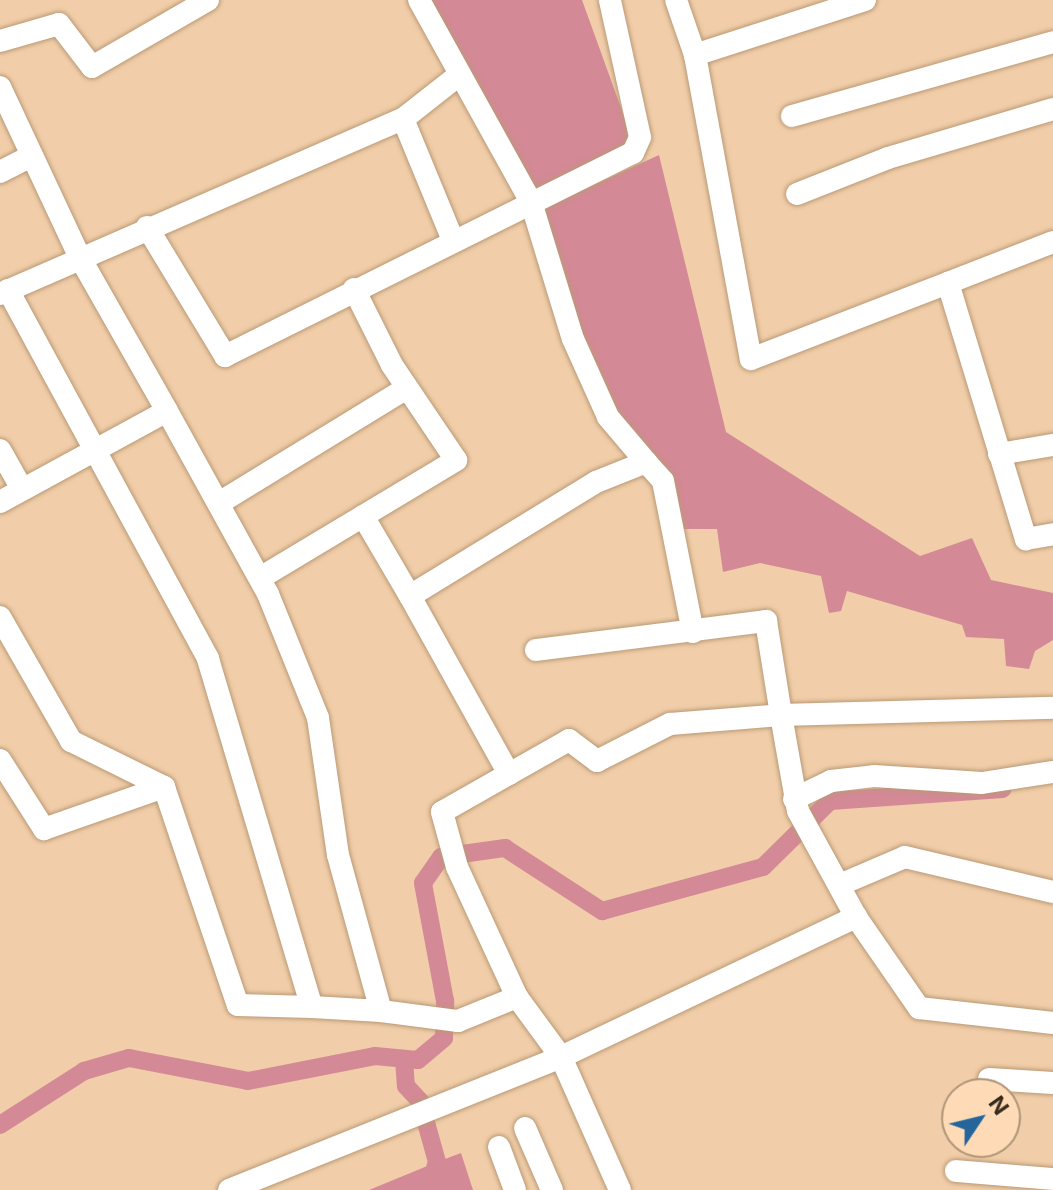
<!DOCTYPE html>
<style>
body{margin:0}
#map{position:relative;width:1053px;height:1190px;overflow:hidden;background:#f1cea9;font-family:Inter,sans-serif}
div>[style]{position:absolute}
.water>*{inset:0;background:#d48996}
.canal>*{height:18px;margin:-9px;padding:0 9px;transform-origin:9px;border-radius:9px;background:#d48996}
.roads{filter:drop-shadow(0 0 2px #ba9976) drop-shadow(0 0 2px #ba9976)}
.minor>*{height:22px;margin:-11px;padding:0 11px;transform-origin:11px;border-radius:11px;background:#fff}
span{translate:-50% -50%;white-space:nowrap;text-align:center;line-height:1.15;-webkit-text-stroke:8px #fedbb6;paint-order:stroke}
.north{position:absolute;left:941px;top:1078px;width:80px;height:80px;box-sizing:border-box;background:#fedbb6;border:2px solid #af9578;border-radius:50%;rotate:55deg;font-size:22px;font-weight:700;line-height:32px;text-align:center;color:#382b1c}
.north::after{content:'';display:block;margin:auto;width:28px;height:36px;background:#26659b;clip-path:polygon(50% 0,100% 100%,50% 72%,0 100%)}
</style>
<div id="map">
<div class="water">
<div style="clip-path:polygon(423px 0,582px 0,633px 141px,585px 189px,659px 155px,726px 432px,920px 556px,972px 538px,991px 580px,1053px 593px,1053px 640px,1035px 651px,1029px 669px,1006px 666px,1004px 639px,966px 637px,962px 625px,847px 591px,841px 611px,829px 613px,821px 576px,760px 563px,723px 572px,717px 529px,682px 529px,611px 416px,539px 209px,541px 192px,526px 189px)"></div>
<div style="clip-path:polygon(461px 1153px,473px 1190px,369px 1190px,437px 1162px)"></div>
</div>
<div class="canal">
<div style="left:404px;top:1059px;width:27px;rotate:86deg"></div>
<div style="left:406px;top:1086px;width:21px;rotate:47deg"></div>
<div style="left:420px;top:1101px;width:63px;rotate:74.4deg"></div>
<div style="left:437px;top:1162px;width:29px;rotate:108deg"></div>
<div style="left:0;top:1125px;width:100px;rotate:-32.7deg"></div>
<div style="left:84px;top:1071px;width:47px;rotate:-16.1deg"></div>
<div style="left:129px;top:1058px;width:121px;rotate:10.9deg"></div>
<div style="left:248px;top:1081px;width:129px;rotate:-11.1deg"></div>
<div style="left:375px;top:1056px;width:43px;rotate:5.3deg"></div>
<div style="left:418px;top:1060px;width:34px;rotate:-40deg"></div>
<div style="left:444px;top:1038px;width:37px;rotate:-88deg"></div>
<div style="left:445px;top:1001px;width:120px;rotate:-100.6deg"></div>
<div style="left:423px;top:883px;width:32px;rotate:-55deg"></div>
<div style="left:441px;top:857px;width:65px;rotate:-8deg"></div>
<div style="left:505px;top:848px;width:116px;rotate:33deg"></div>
<div style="left:602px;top:911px;width:167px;rotate:-15.3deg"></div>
<div style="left:763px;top:867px;width:94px;rotate:-44.6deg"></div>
<div style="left:830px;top:801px;width:173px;rotate:-4deg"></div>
</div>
<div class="roads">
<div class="minor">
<div style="left:419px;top:0;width:231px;rotate:61deg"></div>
<div style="left:531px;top:202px;width:143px;rotate:73deg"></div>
<div style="left:573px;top:339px;width:85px;rotate:65.8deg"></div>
<div style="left:608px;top:417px;width:59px;rotate:49.8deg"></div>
<div style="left:676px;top:0;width:58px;rotate:70.9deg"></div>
<div style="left:865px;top:0;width:179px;rotate:162.1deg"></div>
<div style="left:695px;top:55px;width:309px;rotate:79.6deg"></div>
<div style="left:751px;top:359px;width:211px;rotate:-21.1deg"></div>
<div style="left:0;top:41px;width:61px;rotate:-16.1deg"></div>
<div style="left:59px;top:24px;width:54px;rotate:52.5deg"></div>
<div style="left:92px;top:67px;width:134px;rotate:-30deg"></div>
<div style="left:0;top:87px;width:187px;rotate:64.9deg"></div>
<div style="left:79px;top:256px;width:178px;rotate:60.4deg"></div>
<div style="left:792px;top:116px;width:271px;rotate:-15.8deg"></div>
<div style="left:403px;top:119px;width:71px;rotate:-38.2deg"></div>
<div style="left:0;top:172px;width:36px;rotate:-27deg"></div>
<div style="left:797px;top:194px;width:98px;rotate:-21.6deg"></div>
<div style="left:888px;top:158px;width:172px;rotate:-16.5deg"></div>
<div style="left:147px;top:227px;width:151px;rotate:58.8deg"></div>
<div style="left:225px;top:356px;width:456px;rotate:-26.5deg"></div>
<div style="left:633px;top:153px;width:17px;rotate:-66deg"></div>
<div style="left:640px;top:137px;width:140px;rotate:-102.4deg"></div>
<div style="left:1053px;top:242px;width:113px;rotate:158.7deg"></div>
<div style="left:948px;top:283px;width:268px;rotate:73.1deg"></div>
<div style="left:1026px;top:539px;width:27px;rotate:-10deg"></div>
<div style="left:8px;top:290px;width:420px;rotate:61.5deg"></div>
<div style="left:208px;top:659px;width:363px;rotate:73.4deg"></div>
<div style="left:312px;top:1007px;width:69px;rotate:3.3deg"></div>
<div style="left:0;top:294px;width:439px;rotate:-23.5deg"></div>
<div style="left:403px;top:119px;width:129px;rotate:67.6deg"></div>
<div style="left:0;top:450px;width:45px;rotate:60.6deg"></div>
<div style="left:999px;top:454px;width:55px;rotate:-9.5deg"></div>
<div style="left:0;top:502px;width:190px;rotate:-28.6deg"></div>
<div style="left:167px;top:411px;width:209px;rotate:61.1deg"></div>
<div style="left:268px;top:594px;width:134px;rotate:68deg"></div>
<div style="left:318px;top:718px;width:138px;rotate:81.7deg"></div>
<div style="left:338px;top:855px;width:162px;rotate:74.6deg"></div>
<div style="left:381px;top:1011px;width:78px;rotate:7.4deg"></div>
<div style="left:458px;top:1021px;width:64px;rotate:-22.1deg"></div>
<div style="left:219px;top:503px;width:220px;rotate:-31.5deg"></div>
<div style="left:363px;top:516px;width:93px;rotate:59.6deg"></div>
<div style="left:260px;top:578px;width:229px;rotate:-31deg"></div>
<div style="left:456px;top:460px;width:115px;rotate:-124deg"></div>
<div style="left:392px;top:365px;width:85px;rotate:-116.6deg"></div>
<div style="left:0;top:617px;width:143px;rotate:60.2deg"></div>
<div style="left:71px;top:741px;width:104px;rotate:26.3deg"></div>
<div style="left:164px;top:787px;width:230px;rotate:71.3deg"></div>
<div style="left:238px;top:1005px;width:74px;rotate:1.5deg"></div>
<div style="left:536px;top:650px;width:232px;rotate:-7.2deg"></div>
<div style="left:766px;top:621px;width:95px;rotate:80.9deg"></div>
<div style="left:781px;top:715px;width:272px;rotate:-1.5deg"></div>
<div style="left:0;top:760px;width:82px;rotate:57.5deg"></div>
<div style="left:44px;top:829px;width:127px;rotate:-19.3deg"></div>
<div style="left:509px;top:774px;width:69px;rotate:-29.5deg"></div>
<div style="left:569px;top:740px;width:35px;rotate:37deg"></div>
<div style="left:597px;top:761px;width:82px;rotate:-26.9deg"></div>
<div style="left:670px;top:724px;width:111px;rotate:-4.6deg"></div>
<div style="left:781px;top:715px;width:97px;rotate:80deg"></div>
<div style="left:798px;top:811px;width:121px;rotate:61.3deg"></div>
<div style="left:856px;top:917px;width:111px;rotate:55.3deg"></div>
<div style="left:919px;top:1008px;width:135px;rotate:6.4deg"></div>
<div style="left:794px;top:799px;width:41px;rotate:-25.9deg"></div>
<div style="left:831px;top:781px;width:43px;rotate:-6.6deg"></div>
<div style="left:874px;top:776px;width:108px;rotate:3.7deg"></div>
<div style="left:982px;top:783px;width:72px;rotate:-8.8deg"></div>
<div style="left:844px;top:883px;width:66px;rotate:-23.1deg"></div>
<div style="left:905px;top:857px;width:152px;rotate:13.3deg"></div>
<div style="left:989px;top:1079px;width:64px;rotate:3.6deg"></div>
<div style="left:525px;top:1128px;width:68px;rotate:66.5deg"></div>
<div style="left:499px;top:1147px;width:46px;rotate:69.6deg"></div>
<div style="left:956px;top:1171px;width:97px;rotate:4.7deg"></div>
<div style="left:229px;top:1190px;width:358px;rotate:-21.8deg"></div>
<div style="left:561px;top:1057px;width:327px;rotate:-25.4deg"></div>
<div style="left:620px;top:1190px;width:145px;rotate:-113.9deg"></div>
<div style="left:561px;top:1057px;width:74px;rotate:-126.3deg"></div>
<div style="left:517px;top:997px;width:143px;rotate:-114.8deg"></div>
<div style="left:457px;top:867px;width:57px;rotate:-105.3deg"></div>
<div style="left:442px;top:812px;width:77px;rotate:-29.6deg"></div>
<div style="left:509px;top:774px;width:204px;rotate:-119.1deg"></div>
<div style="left:410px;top:596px;width:218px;rotate:-31.5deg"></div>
<div style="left:596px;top:482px;width:54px;rotate:-21.8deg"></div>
<div style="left:646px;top:462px;width:25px;rotate:48deg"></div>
<div style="left:663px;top:481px;width:154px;rotate:78.8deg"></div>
</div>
</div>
<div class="north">N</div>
</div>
